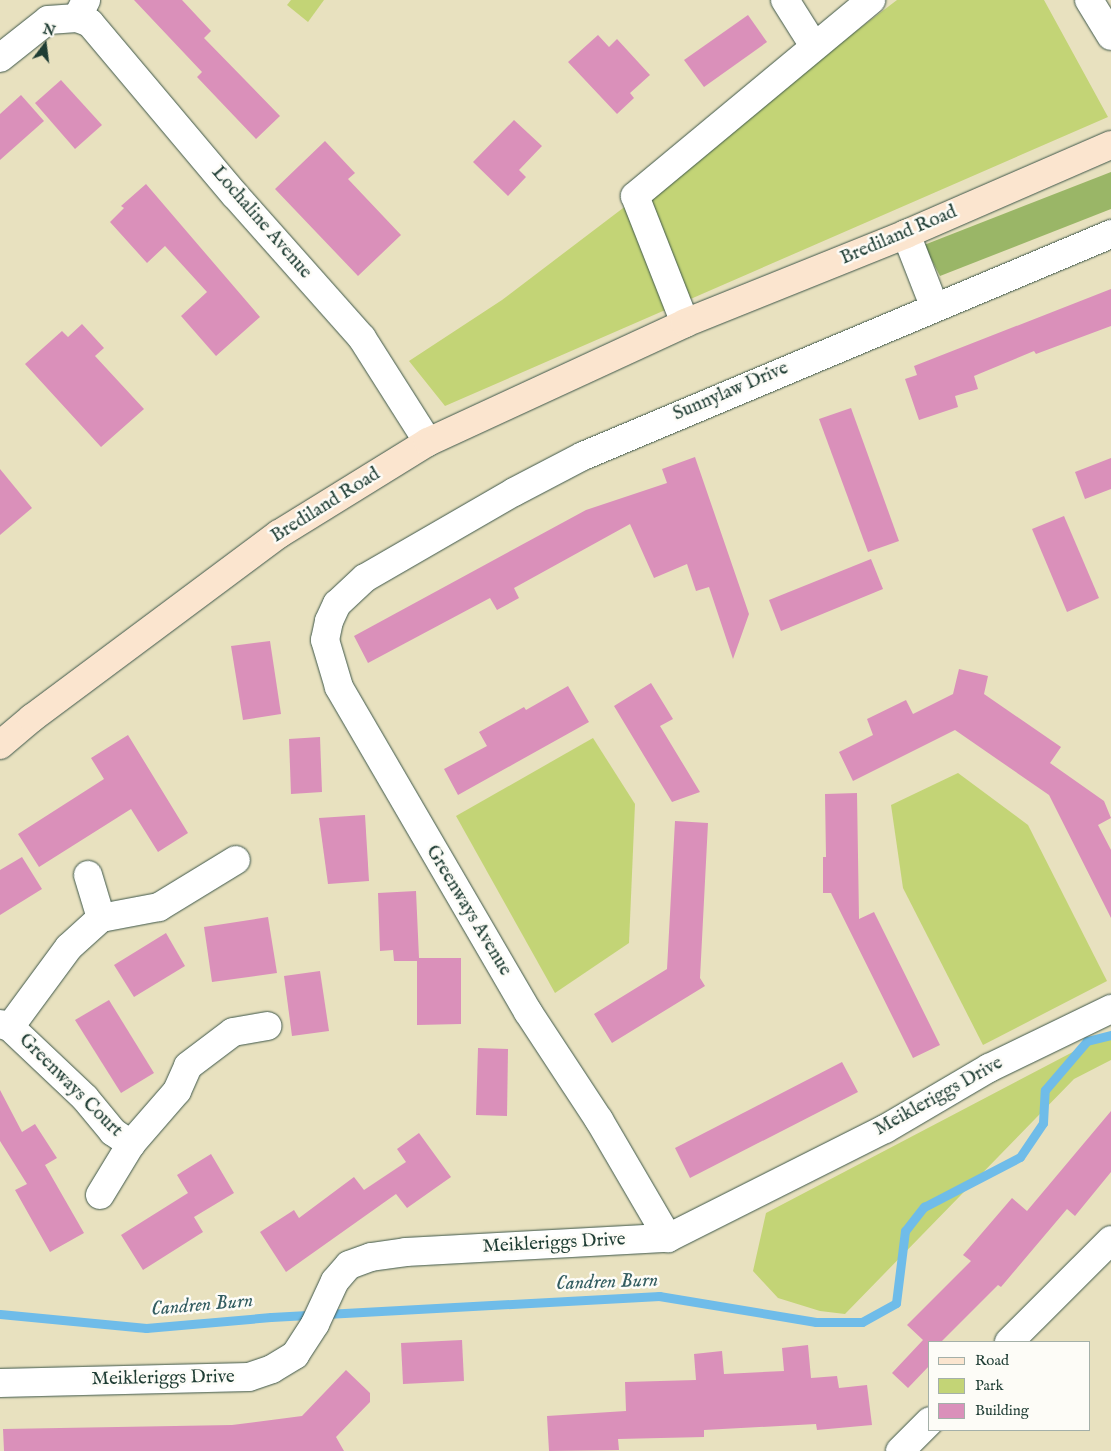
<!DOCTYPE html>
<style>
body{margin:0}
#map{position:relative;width:1111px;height:1451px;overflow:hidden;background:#e8e1bf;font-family:"IM FELL English",serif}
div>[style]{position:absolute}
.green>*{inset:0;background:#c3d476}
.forest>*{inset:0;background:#9ab667}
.stream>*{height:9px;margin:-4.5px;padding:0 4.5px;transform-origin:4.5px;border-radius:4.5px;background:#6fbce9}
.building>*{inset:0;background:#da90ba}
.roads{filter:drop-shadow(0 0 1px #3d5649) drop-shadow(0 0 1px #3d5649)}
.street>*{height:28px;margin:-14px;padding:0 14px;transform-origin:14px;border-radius:14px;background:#fff}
.secondary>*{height:28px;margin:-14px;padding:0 14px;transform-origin:14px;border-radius:14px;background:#fbe5cf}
span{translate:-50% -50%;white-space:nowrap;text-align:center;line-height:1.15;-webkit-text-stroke:5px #fdfcf7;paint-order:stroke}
.street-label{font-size:19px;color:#1f3d34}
.water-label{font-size:20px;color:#335d61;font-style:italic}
.legend{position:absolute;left:928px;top:1341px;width:162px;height:90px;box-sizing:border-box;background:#fdfcf7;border:1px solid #a4b0a9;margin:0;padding:6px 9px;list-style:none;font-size:15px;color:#1f3d34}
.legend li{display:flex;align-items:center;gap:10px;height:25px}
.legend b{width:25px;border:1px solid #a4b0a9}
.north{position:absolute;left:20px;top:20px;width:50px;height:50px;-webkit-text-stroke:4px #fdfcf7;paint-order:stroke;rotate:15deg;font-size:14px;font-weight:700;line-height:20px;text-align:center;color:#1f3d34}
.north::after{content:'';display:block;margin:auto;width:18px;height:22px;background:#1f3d34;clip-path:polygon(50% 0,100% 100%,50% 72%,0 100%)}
</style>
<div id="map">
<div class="green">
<div style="clip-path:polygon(291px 0,324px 0,308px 22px,287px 5px)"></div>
<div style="clip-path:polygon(897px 0,1044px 0,1108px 117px,445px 406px,409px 361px,502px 300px)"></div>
<div style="clip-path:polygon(593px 738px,635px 804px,629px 943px,555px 993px,456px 816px)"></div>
<div style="clip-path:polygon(958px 773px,1028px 825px,1107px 981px,983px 1045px,903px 888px,891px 805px)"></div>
<div style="clip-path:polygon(1111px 1032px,1111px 1060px,1074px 1079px,845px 1314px,820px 1311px,778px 1298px,753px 1271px,766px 1213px)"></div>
</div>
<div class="forest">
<div style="clip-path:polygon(1111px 172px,1111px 209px,940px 276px,924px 245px)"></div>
</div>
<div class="stream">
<div style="left:0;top:1314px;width:147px;rotate:5.5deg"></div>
<div style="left:146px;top:1328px;width:125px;rotate:-5deg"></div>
<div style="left:271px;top:1317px;width:389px;rotate:-3.1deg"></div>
<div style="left:659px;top:1296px;width:159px;rotate:9.4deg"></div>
<div style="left:816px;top:1322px;width:46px"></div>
<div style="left:862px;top:1322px;width:39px;rotate:-29deg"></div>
<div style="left:896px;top:1303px;width:73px;rotate:-82.9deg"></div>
<div style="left:905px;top:1231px;width:31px;rotate:-52deg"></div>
<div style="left:924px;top:1207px;width:108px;rotate:-27.5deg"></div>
<div style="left:1020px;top:1157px;width:41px;rotate:-55.9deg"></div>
<div style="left:1043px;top:1123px;width:33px;rotate:-87deg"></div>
<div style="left:1045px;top:1090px;width:65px;rotate:-49.4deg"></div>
<div style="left:1087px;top:1041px;width:25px;rotate:-14deg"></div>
</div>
<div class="building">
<div style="clip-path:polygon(134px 0,182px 0,211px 31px,204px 38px,280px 116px,256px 139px,197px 77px,202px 72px)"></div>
<div style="clip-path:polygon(748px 15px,767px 42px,704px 87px,684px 60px)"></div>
<div style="clip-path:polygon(598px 35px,609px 47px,617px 39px,650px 75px,630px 93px,634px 98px,617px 114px,568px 62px)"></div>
<div style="clip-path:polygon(61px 80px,102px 125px,75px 149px,35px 103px)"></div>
<div style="clip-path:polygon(21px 95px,44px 121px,0 160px,0 114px)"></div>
<div style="clip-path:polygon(514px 120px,542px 146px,519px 170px,526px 177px,508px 196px,473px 162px)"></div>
<div style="clip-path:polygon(325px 141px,355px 173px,348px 179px,401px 235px,358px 276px,275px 189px)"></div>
<div style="clip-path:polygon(146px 184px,260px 317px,216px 356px,181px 316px,207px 292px,165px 246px,147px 263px,110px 222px,124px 208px,121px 206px)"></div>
<div style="clip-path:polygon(1111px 289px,1111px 326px,1036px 354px,1034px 351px,974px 376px,978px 389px,955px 396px,958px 407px,919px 420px,905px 379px,917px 375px,914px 366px)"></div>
<div style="clip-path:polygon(82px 324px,104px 348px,95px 356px,144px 409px,101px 447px,25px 364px,62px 331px,68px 337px)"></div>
<div style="clip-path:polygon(851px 408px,899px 541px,868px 552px,819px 419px)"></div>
<div style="clip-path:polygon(695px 457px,749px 614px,733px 659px,709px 587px,696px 591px,687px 564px,654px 578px,630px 524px,514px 588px,519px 598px,497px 610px,490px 598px,368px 663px,354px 636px,586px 510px,667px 483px,662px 469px)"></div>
<div style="clip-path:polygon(1111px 458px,1111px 489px,1085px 499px,1075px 472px)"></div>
<div style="clip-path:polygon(0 469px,32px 508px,0 535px)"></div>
<div style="clip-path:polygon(1064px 516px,1099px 598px,1067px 612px,1032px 529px)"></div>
<div style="clip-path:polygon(871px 559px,883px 589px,781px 631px,769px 600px)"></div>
<div style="clip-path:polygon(270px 641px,281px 714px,243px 720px,231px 646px)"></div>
<div style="clip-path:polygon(959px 669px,988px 676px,984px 694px,1061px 747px,1050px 763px,1104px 801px,1111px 818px,1098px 825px,1111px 850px,1111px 918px,1049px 795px,955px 730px,853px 781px,839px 752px,873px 735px,867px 719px,906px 700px,913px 714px,953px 694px)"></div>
<div style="clip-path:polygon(651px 683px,673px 719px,660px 726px,700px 792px,672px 802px,614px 706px)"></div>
<div style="clip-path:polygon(568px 686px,589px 722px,458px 795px,444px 769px,487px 746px,479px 732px,524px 707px,526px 710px)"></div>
<div style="clip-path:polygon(128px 735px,188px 833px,158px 852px,131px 809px,39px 867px,18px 834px,104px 779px,91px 758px)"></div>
<div style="clip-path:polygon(320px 737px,322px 792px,291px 794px,289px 739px)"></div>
<div style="clip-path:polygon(857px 793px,859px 919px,874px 912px,940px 1045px,913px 1058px,831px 893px,823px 893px,823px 857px,826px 857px,825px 794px)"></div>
<div style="clip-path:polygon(365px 815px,369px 881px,328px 884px,319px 818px)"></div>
<div style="clip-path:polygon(675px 821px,708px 823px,700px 978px,705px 986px,612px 1043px,594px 1014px,667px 969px)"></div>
<div style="clip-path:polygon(22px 857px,42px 889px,0 915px,0 870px)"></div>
<div style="clip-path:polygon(416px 891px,419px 958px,461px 958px,461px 1024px,417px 1025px,417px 961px,394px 961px,393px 950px,380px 951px,378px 893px)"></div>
<div style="clip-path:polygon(268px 917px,277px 973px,212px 982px,204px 927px)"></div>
<div style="clip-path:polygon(166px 933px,185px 966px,134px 997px,114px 965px)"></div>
<div style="clip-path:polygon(320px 971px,329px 1031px,292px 1036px,284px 976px)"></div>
<div style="clip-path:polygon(109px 1000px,154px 1073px,121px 1093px,75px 1020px)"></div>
<div style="clip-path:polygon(478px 1048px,508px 1049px,507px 1116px,476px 1115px)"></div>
<div style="clip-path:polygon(842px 1062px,858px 1092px,690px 1178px,675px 1148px)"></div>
<div style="clip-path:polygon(0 1090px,22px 1132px,35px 1124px,57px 1158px,45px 1165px,84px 1233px,50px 1252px,15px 1190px,27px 1184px,0 1141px)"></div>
<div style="clip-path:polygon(1111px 1111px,1111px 1172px,1075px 1216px,1067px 1209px,1001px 1287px,998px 1285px,941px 1342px,930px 1342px,930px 1365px,908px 1388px,892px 1373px,923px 1340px,907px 1325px,971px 1261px,963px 1255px,1012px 1198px,1027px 1211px)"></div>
<div style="clip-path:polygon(419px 1133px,451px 1177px,407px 1208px,396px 1194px,286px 1272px,260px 1232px,294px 1210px,299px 1218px,354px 1177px,364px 1190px,406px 1162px,397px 1149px)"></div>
<div style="clip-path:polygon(211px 1154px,234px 1193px,194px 1217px,203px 1232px,143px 1270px,121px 1235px,188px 1193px,177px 1175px)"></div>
<div style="clip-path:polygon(462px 1340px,464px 1381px,403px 1384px,401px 1343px)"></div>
<div style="clip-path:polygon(808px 1345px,811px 1378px,837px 1376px,839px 1388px,867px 1385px,872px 1425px,817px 1430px,816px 1424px,704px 1430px,704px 1437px,618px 1439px,619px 1450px,549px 1451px,547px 1416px,626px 1411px,625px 1382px,696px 1380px,694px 1354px,722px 1351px,724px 1374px,784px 1371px,782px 1348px)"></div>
<div style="clip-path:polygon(346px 1370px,370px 1393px,370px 1402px,336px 1437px,344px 1451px,4px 1451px,3px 1429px,232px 1425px,302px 1416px)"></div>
</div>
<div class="roads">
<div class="street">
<div style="left:785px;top:0;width:54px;rotate:57.8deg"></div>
<div style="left:1089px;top:0;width:42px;rotate:58.6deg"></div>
<div style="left:77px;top:18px;width:14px;rotate:21deg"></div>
<div style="left:90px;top:23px;width:225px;rotate:49.9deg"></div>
<div style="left:235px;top:195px;width:191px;rotate:48.4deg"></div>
<div style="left:362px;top:338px;width:123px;rotate:57.6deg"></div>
<div style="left:0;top:58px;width:61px;rotate:-38.4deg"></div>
<div style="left:48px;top:20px;width:29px;rotate:-4deg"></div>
<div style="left:77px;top:18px;width:20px;rotate:-63deg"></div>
<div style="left:906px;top:234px;width:77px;rotate:68.7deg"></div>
<div style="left:685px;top:323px;width:136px;rotate:-111.5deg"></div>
<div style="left:635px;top:196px;width:307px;rotate:-39.7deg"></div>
<div style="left:88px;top:875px;width:45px;rotate:73.2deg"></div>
<div style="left:0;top:1024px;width:10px;rotate:17deg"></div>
<div style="left:10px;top:1027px;width:103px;rotate:43.4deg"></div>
<div style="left:85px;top:1098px;width:44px;rotate:50.5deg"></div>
<div style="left:113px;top:1132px;width:22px;rotate:34deg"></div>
<div style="left:10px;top:1027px;width:99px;rotate:-53.6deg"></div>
<div style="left:69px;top:947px;width:43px;rotate:-42.2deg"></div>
<div style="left:101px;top:918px;width:59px;rotate:-10.7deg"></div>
<div style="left:159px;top:907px;width:90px;rotate:-31.4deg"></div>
<div style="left:100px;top:1195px;width:60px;rotate:-58.7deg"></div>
<div style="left:131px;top:1144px;width:70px;rotate:-49deg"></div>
<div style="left:177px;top:1091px;width:27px;rotate:-66deg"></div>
<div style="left:188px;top:1066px;width:56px;rotate:-37.1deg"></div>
<div style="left:233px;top:1032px;width:35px;rotate:-10deg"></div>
<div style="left:668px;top:1238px;width:137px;rotate:-120.3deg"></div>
<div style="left:599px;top:1120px;width:129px;rotate:-123.3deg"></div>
<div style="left:528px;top:1012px;width:376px;rotate:-120.2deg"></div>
<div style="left:339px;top:687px;width:49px;rotate:-106.6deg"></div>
<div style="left:325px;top:640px;width:19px;rotate:-78deg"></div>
<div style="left:329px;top:621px;width:19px;rotate:-65deg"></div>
<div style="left:337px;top:604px;width:38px;rotate:-43deg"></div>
<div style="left:365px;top:578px;width:172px;rotate:-30deg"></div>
<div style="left:514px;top:492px;width:78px;rotate:-27.6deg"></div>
<div style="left:583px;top:456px;width:573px;rotate:-22.8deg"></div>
<div style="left:1009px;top:1342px;width:144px;rotate:-45deg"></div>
<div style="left:0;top:1383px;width:249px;rotate:-1.4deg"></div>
<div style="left:249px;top:1377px;width:24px;rotate:-19deg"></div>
<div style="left:272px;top:1369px;width:27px;rotate:-31deg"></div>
<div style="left:295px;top:1355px;width:37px;rotate:-57deg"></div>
<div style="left:315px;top:1324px;width:47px;rotate:-65.1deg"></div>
<div style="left:335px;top:1281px;width:21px;rotate:-49deg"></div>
<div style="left:349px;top:1265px;width:23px;rotate:-20deg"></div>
<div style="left:371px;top:1257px;width:35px;rotate:-8deg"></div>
<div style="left:406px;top:1252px;width:262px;rotate:-3.1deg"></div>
<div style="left:668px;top:1238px;width:243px;rotate:-26.7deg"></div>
<div style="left:885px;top:1129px;width:121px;rotate:-30.4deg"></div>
<div style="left:989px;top:1068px;width:136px;rotate:-25.8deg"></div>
<div style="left:900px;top:1451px;width:42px;rotate:-45deg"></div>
</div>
<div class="secondary">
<div style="left:0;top:745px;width:42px;rotate:-40.2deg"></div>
<div style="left:32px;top:718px;width:308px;rotate:-36.7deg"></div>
<div style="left:279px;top:534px;width:175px;rotate:-31.7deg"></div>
<div style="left:428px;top:442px;width:283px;rotate:-24.8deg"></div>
<div style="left:685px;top:323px;width:238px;rotate:-21.9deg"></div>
<div style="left:906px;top:234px;width:223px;rotate:-23.5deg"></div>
</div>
</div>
<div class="street-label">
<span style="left:261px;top:223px;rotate:49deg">Lochaline Avenue</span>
<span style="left:899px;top:236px;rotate:-23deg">Brediland Road</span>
<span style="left:731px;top:392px;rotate:-23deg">Sunnylaw Drive</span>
<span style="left:326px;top:506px;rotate:-32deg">Brediland Road</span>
<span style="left:468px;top:911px;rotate:59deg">Greenways Avenue</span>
<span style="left:70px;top:1086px;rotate:45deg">Greenways Court</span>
<span style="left:939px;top:1097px;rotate:-29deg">Meikleriggs Drive</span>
<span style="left:554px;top:1244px;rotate:-3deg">Meikleriggs Drive</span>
<span style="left:163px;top:1379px;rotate:-1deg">Meikleriggs Drive</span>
</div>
<div class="water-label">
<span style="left:607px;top:1282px;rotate:-2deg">Candren Burn</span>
<span style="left:202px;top:1305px;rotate:-5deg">Candren Burn</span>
</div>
<ul class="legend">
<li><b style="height:6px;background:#fbe5cf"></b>Road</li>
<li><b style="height:14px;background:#c3d476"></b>Park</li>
<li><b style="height:14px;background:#da90ba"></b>Building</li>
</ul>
<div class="north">N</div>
</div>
